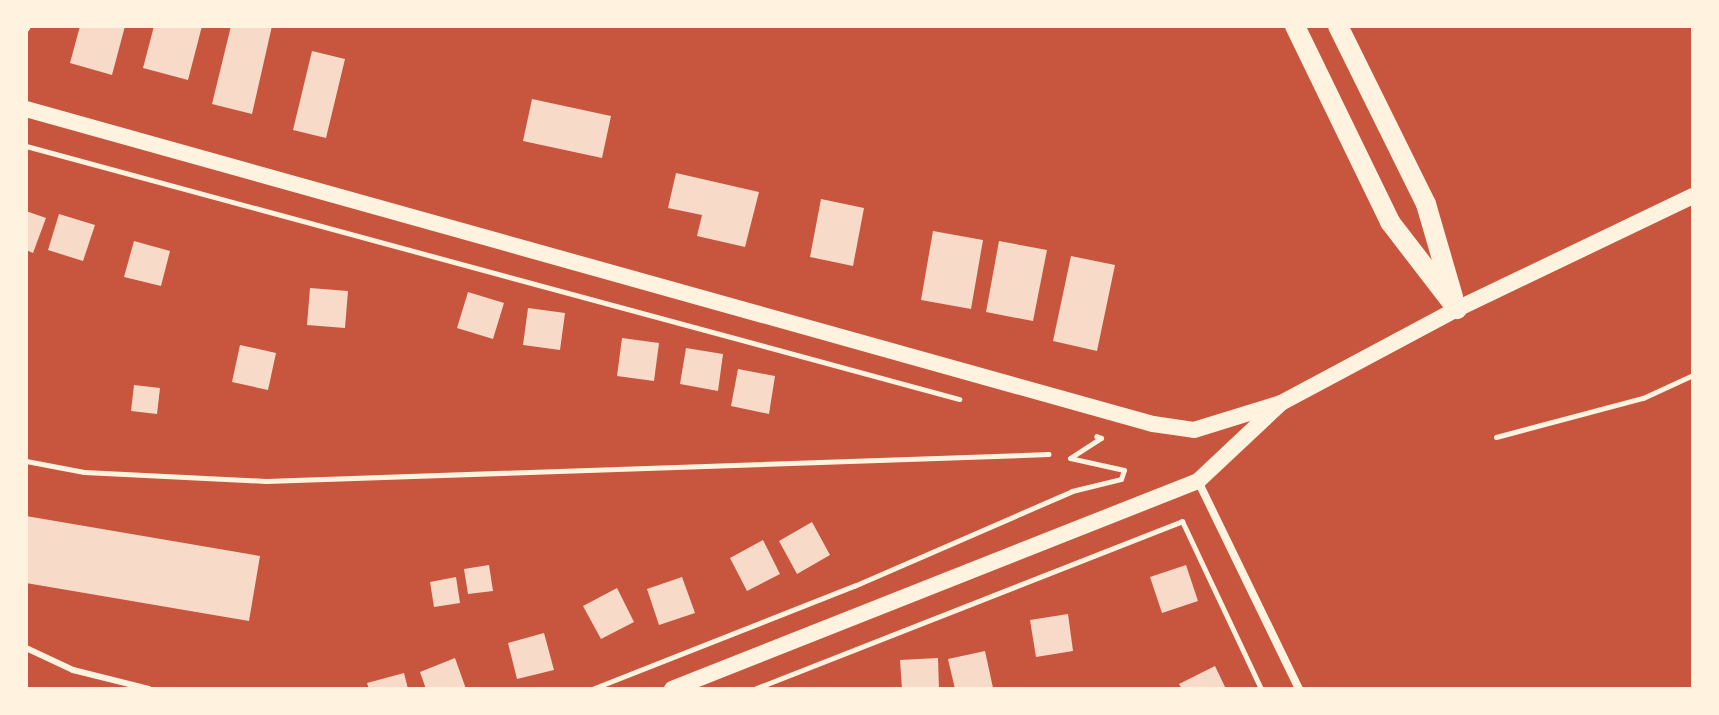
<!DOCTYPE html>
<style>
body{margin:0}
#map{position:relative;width:1719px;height:715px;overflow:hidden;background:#c8553d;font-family:Spectral,serif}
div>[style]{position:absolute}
.building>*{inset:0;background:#f7dbc8}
.path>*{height:5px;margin:-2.5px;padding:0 2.5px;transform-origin:2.5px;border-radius:2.5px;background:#fff3e0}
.service>*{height:6px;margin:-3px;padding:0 3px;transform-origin:3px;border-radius:3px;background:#fff3e0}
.minor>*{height:8px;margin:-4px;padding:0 4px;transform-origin:4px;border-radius:4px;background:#fff3e0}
.secondary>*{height:16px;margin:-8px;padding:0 8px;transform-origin:8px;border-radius:8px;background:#fff3e0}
.primary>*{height:20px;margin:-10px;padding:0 10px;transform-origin:10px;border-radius:10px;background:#fff3e0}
span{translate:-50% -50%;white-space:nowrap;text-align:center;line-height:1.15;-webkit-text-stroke:6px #fff3e0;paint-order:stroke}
.frame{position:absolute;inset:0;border:28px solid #fff3e0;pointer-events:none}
</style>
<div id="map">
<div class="building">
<div style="clip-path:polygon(80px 26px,125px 26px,112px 75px,70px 63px)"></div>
<div style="clip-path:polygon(154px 26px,202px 26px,188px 80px,143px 68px)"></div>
<div style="clip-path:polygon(231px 26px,272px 26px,252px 114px,212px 104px)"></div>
<div style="clip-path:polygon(312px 51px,345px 59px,326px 138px,293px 130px)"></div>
<div style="clip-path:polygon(532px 99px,611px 116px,602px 158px,523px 141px)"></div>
<div style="clip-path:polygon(676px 173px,759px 192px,745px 247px,697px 236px,702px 215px,668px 208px)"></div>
<div style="clip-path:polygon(821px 199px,864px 208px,853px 266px,810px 257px)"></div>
<div style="clip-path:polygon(26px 211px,46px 218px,33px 253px,26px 250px)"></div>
<div style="clip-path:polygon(59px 214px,95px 225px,83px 261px,48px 250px)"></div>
<div style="clip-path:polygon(933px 231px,983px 240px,971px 309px,921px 300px)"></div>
<div style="clip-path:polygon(134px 241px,170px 251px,161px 286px,124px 277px)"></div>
<div style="clip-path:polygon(999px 241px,1047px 250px,1033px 321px,986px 312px)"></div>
<div style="clip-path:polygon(1071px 256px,1115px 265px,1097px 351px,1053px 341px)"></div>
<div style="clip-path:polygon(310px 288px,348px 291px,345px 328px,307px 325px)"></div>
<div style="clip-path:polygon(468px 292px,504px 303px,493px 339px,457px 328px)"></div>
<div style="clip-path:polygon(528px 308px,565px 313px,560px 350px,523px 345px)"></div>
<div style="clip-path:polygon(622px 338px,659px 343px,654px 381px,617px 376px)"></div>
<div style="clip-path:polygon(240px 345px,276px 353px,268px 390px,232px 382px)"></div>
<div style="clip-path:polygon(686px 348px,723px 354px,718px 391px,680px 384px)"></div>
<div style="clip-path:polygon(738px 369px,775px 376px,769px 414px,731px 406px)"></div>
<div style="clip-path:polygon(134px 385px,160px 388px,157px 414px,131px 411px)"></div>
<div style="clip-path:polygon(26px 516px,260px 556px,249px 621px,26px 583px)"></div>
<div style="clip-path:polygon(812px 522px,830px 555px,797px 574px,779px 541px)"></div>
<div style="clip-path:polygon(763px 540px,780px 574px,747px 591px,730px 558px)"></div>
<div style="clip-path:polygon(489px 565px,493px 591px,468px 594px,464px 569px)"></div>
<div style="clip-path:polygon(1186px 565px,1198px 601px,1162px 613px,1150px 577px)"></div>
<div style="clip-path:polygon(456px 577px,460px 603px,434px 607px,430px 582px)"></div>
<div style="clip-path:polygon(682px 577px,695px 613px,659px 625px,647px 589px)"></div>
<div style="clip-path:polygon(617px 588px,634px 622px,601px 639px,583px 606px)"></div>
<div style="clip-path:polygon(1068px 614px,1073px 651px,1036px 657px,1030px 620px)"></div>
<div style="clip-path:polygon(544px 633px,554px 670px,517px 679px,508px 643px)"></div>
<div style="clip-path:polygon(985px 651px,993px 688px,955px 689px,948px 659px)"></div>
<div style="clip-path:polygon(455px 658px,466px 689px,426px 689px,420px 672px)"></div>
<div style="clip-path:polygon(938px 658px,939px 689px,902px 689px,900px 660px)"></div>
<div style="clip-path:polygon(1215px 666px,1226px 689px,1182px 689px,1179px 684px)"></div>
<div style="clip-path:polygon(404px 673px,408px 689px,369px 689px,367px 683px)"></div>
</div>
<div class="path">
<div style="left:26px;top:146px;width:967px;rotate:15.17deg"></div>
<div style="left:1496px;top:437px;width:152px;rotate:-14.9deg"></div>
<div style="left:1643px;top:398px;width:55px;rotate:-24.7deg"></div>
<div style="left:26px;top:461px;width:59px;rotate:10.7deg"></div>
<div style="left:84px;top:472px;width:182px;rotate:2.8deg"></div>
<div style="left:266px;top:481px;width:783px;rotate:-1.97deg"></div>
<div style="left:592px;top:689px;width:282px;rotate:-21.5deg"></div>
<div style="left:854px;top:586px;width:238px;rotate:-23.5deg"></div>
<div style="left:1072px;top:491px;width:50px;rotate:-13.8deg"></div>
<div style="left:1121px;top:479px;width:9px;rotate:-72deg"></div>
<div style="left:1124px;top:470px;width:55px;rotate:-167.5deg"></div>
<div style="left:1070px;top:458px;width:37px;rotate:-33deg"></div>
<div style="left:1101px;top:438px;width:5px;rotate:-158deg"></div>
<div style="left:754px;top:689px;width:460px;rotate:-21.4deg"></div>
<div style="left:1182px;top:521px;width:186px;rotate:64.8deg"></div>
</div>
<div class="service">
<div style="left:26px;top:648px;width:52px;rotate:25.1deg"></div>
<div style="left:73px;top:670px;width:78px;rotate:14deg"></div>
</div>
<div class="minor">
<div style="left:26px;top:28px;width:2px;rotate:-63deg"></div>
<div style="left:1198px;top:481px;width:231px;rotate:64.1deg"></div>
</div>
<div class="secondary">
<div style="left:26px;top:109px;width:1170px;rotate:15.62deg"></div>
<div style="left:1153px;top:424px;width:41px;rotate:8.3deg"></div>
<div style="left:1194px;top:430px;width:91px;rotate:-17.2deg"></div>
<div style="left:672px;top:689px;width:566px;rotate:-21.58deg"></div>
<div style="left:1198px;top:481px;width:114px;rotate:-43.2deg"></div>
<div style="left:1281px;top:403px;width:200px;rotate:-28.1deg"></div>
<div style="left:1457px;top:309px;width:262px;rotate:-25.6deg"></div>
</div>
<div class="primary">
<div style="left:1295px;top:26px;width:218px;rotate:64.1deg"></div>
<div style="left:1390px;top:222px;width:110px;rotate:52.4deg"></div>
<div style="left:1338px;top:26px;width:199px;rotate:63.7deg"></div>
<div style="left:1426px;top:204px;width:97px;rotate:73.8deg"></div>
</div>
<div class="frame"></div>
</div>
